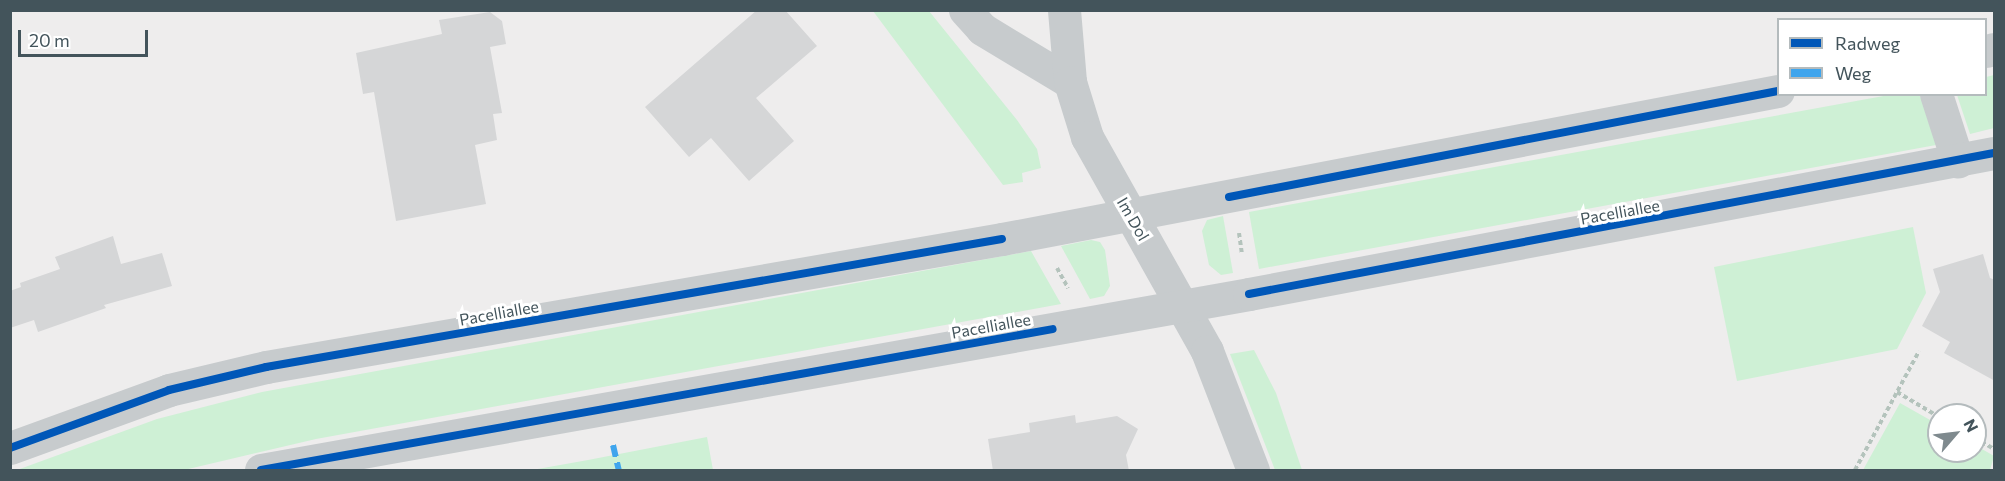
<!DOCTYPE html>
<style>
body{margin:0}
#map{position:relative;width:2005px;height:481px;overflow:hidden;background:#eeeded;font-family:Commissioner,sans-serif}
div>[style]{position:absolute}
.green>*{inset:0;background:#cef0d5}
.building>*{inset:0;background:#d5d6d7}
.path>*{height:4px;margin-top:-2px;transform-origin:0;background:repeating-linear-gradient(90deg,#b4c3bc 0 4.5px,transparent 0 7.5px)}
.minor>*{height:33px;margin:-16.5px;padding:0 16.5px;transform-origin:16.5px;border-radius:16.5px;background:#c7cbcd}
.tertiary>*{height:33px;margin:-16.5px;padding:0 16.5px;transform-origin:16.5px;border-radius:16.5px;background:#c7cbcd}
.quiet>*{height:6px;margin-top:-3px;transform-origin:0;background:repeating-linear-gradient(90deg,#3fa5ed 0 12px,transparent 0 18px)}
.cycleway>*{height:8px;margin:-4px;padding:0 4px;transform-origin:4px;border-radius:4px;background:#0057b8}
span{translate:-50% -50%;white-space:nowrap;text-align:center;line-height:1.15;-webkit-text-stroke:6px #fff;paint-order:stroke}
.street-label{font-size:16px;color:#43545b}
.frame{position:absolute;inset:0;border:12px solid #43545b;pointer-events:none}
.legend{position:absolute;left:1777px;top:18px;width:210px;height:78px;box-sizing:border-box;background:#fff;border:2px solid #b4bbbd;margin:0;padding:8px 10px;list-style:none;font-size:18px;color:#43545b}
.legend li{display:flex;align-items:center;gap:12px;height:30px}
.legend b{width:30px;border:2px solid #b4bbbd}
.north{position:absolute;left:1927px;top:403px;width:60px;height:60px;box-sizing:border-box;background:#fff;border:2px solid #b4bbbd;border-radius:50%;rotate:62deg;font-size:16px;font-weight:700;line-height:24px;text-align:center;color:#43545b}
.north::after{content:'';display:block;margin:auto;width:21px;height:27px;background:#7f8a8e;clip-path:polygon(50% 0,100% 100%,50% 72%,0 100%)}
.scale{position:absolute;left:18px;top:30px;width:130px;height:27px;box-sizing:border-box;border:3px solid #43545b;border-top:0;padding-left:8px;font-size:18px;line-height:21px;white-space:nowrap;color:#43545b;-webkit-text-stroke:4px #fff;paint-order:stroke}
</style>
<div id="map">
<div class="green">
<div style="clip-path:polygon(873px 11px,929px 11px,1017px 120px,1037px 149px,1041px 168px,1022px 173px,1023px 182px,1003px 185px)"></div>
<div style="clip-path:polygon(1994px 75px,1994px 128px,1970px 134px,1957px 95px,1986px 94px,1986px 77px)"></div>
<div style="clip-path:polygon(1889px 95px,1920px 95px,1936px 145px,1259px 269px,1249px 212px)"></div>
<div style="clip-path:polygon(1223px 216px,1233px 273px,1221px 275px,1209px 265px,1202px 231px,1207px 220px)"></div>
<div style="clip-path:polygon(1913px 227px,1926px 293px,1897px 349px,1737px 381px,1714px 267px)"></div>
<div style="clip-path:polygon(1091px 240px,1100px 242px,1105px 250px,1110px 286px,1104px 296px,1090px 299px,1061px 246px)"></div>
<div style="clip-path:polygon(1031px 251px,1061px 304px,316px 439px,184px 470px,17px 470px,157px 419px,262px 392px)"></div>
<div style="clip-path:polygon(1254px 350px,1276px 393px,1302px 470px,1275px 470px,1230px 354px)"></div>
<div style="clip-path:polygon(1900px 403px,1939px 425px,1939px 451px,1975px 451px,1975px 445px,1994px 456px,1990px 470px,1863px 470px)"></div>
<div style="clip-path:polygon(707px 437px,713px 470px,532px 470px,588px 460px)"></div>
</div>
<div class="building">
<div style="clip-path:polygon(757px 10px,785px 10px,817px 46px,756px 98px,794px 141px,749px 181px,711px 138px,689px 157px,645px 107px)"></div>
<div style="clip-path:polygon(490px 12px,502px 21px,506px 44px,490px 47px,502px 113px,493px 114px,497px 140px,475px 145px,486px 204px,396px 221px,374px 92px,363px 94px,356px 53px,442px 34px,439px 20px)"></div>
<div style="clip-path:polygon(113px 236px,121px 264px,162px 253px,172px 286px,104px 305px,106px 308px,38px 332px,34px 320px,10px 328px,10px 291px,21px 287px,20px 283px,60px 269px,55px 257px)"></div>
<div style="clip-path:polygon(1983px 254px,1990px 278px,1995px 280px,1995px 381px,1944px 353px,1950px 342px,1922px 326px,1940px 292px,1933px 269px)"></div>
<div style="clip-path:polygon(1075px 415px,1076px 423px,1117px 416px,1138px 429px,1126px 455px,1129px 471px,993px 471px,988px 439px,1030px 432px,1029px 423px)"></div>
</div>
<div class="path">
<div style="left:1239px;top:233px;width:22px;rotate:82deg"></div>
<div style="left:1057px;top:268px;width:23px;rotate:61deg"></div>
<div style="left:1897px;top:392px;width:49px;rotate:30.8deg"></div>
<div style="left:1975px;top:438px;width:22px;rotate:30deg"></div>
<div style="left:1855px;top:470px;width:135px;rotate:-61.7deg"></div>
</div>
<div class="minor">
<div style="left:965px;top:10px;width:25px;rotate:48deg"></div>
<div style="left:982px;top:29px;width:103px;rotate:31.1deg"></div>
<div style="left:1064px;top:10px;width:72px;rotate:85.2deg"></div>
<div style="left:1070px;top:82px;width:58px;rotate:72.8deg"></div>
<div style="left:1087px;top:137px;width:245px;rotate:60.7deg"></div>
<div style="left:1207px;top:351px;width:128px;rotate:68.9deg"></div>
</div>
<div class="tertiary">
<div style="left:1986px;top:51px;width:8px;rotate:-14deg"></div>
<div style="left:1936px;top:94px;width:71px;rotate:72.1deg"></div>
<div style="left:10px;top:448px;width:169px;rotate:-20deg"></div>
<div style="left:169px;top:390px;width:100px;rotate:-13.3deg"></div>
<div style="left:266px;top:367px;width:747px;rotate:-9.87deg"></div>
<div style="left:1002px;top:239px;width:790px;rotate:-10.8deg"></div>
<div style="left:261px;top:470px;width:1004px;rotate:-10.1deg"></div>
<div style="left:1249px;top:294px;width:758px;rotate:-10.72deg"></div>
</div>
<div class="quiet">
<div style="left:613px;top:445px;width:26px;rotate:77deg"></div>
</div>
<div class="cycleway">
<div style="left:1229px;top:197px;width:559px;rotate:-10.93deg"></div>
<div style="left:1249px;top:294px;width:758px;rotate:-10.72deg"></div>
<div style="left:10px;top:448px;width:169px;rotate:-20deg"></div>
<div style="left:169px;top:390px;width:100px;rotate:-13.3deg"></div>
<div style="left:266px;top:367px;width:747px;rotate:-9.87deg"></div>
<div style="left:261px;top:470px;width:804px;rotate:-10.09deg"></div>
</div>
<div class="street-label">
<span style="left:1620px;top:212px;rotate:-10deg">Pacelliallee</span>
<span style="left:1133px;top:219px;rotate:60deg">Im Dol</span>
<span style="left:499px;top:313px;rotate:-10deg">Pacelliallee</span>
<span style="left:991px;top:326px;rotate:-10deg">Pacelliallee</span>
</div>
<div class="frame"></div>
<ul class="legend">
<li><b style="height:8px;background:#0057b8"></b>Radweg</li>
<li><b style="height:8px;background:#3fa5ed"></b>Weg</li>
</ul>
<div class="north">N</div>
<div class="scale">20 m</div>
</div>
